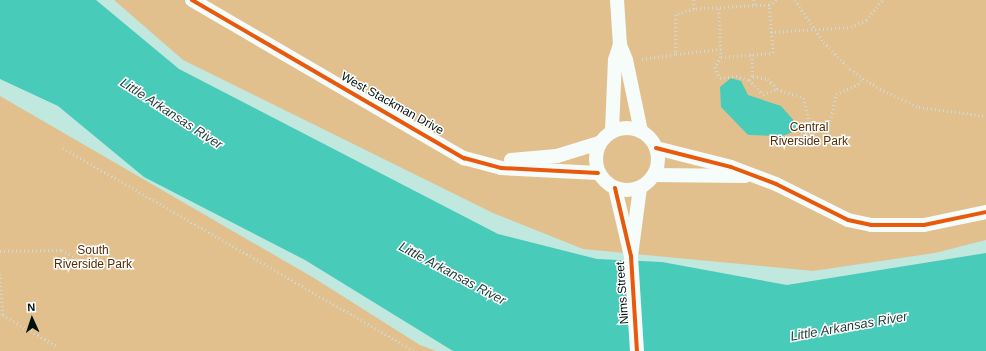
<!DOCTYPE html>
<style>
body{margin:0}
#map{position:relative;width:986px;height:351px;overflow:hidden;background:#c0e8df;font-family:Arial,sans-serif}
div>[style]{position:absolute}
.green>*{inset:0;background:#e2c08e}
.water>*{inset:0;background:#48cbb8}
.path>*{height:2.5px;margin-top:-1.25px;transform-origin:0;background:repeating-linear-gradient(90deg,#cedad7 0 1px,transparent 0 4px)}
.minor>*{height:14px;margin:-7px;padding:0 7px;transform-origin:7px;border-radius:7px;background:#f6fcfa}
.minor>.ring{margin:-7px;padding:0;box-sizing:content-box;background:none;border:14px solid #f6fcfa;border-radius:50%}
.cycleway>*{height:4px;margin:-2px;padding:0 2px;transform-origin:2px;border-radius:2px;background:#e8590c}
span{translate:-50% -50%;white-space:nowrap;text-align:center;line-height:1.15;-webkit-text-stroke:3px #fff;paint-order:stroke}
.street-label{font-size:12px;color:#00120e}
.park-label{font-size:12px;color:#542c04}
.water-label{font-size:13px;color:#21403a;font-style:italic}
.north{position:absolute;left:12px;top:299px;width:40px;height:40px;-webkit-text-stroke:3px #fff;paint-order:stroke;rotate:357deg;font-size:11px;font-weight:700;line-height:16px;text-align:center;color:#00120e}
.north::after{content:'';display:block;margin:auto;width:14px;height:18px;background:#00120e;clip-path:polygon(50% 0,100% 100%,50% 72%,0 100%)}
</style>
<div id="map">
<div class="green">
<div style="clip-path:polygon(114px 0,986px 0,986px 240px,935px 253px,813px 271px,583px 249px,493px 213px,183px 60px)"></div>
<div style="clip-path:polygon(0 96px,314px 278px,420px 345px,436px 351px,0 351px)"></div>
</div>
<div class="water">
<div style="clip-path:polygon(0 0,96px 0,179px 69px,498px 234px,597px 259px,662px 262px,787px 285px,986px 253px,986px 351px,453px 351px,305px 260px,144px 177px,58px 106px,0 79px)"></div>
<div style="clip-path:polygon(731px 78px,741px 81px,748px 95px,781px 106px,796px 123px,796px 131px,782px 136px,748px 135px,721px 107px,720px 87px)"></div>
</div>
<div class="path">
<div style="left:694px;top:0;width:9px;rotate:90deg"></div>
<div style="left:754px;top:0;width:6px;rotate:90deg"></div>
<div style="left:795px;top:0;width:51px;rotate:55.4deg"></div>
<div style="left:824px;top:42px;width:37px;rotate:46deg"></div>
<div style="left:850px;top:69px;width:36px;rotate:34deg"></div>
<div style="left:880px;top:89px;width:43px;rotate:24.8deg"></div>
<div style="left:919px;top:107px;width:68px;rotate:7.7deg"></div>
<div style="left:769px;top:5px;width:9px;rotate:-36deg"></div>
<div style="left:719px;top:9px;width:40px;rotate:87.1deg"></div>
<div style="left:721px;top:49px;width:8px;rotate:90deg"></div>
<div style="left:721px;top:57px;width:52px;rotate:-4.4deg"></div>
<div style="left:773px;top:53px;width:48px;rotate:-94.8deg"></div>
<div style="left:769px;top:5px;width:75px;rotate:176.9deg"></div>
<div style="left:694px;top:9px;width:19px;rotate:162deg"></div>
<div style="left:676px;top:15px;width:39px;rotate:90deg"></div>
<div style="left:676px;top:54px;width:45px;rotate:-6.3deg"></div>
<div style="left:771px;top:32px;width:80px;rotate:-3.6deg"></div>
<div style="left:851px;top:27px;width:17px;rotate:-25deg"></div>
<div style="left:866px;top:20px;width:26px;rotate:-51deg"></div>
<div style="left:752px;top:55px;width:21px;rotate:87deg"></div>
<div style="left:753px;top:76px;width:15px;rotate:11deg"></div>
<div style="left:768px;top:79px;width:13px;rotate:48deg"></div>
<div style="left:777px;top:89px;width:28px;rotate:18deg"></div>
<div style="left:804px;top:98px;width:35px;rotate:78deg"></div>
<div style="left:721px;top:57px;width:12px;rotate:121deg"></div>
<div style="left:715px;top:67px;width:12px;rotate:66deg"></div>
<div style="left:720px;top:78px;width:16px;rotate:-7deg"></div>
<div style="left:736px;top:76px;width:14px;rotate:17deg"></div>
<div style="left:749px;top:80px;width:6px;rotate:-45deg"></div>
<div style="left:642px;top:59px;width:34px;rotate:-8deg"></div>
<div style="left:749px;top:80px;width:20px;rotate:45deg"></div>
<div style="left:763px;top:94px;width:15px;rotate:-20deg"></div>
<div style="left:801px;top:133px;width:12px;rotate:-5deg"></div>
<div style="left:813px;top:132px;width:17px;rotate:-24deg"></div>
<div style="left:829px;top:125px;width:32px;rotate:-77deg"></div>
<div style="left:836px;top:94px;width:24px;rotate:-24deg"></div>
<div style="left:858px;top:84px;width:7px;rotate:-56deg"></div>
<div style="left:63px;top:148px;width:405px;rotate:30deg"></div>
<div style="left:0;top:251px;width:62px;rotate:-0.9deg"></div>
<div style="left:62px;top:250px;width:23px;rotate:31deg"></div>
<div style="left:0;top:274px;width:41px;rotate:85.8deg"></div>
<div style="left:3px;top:315px;width:64px;rotate:30.2deg"></div>
</div>
<div class="minor">
<div style="left:192px;top:0;width:315px;rotate:30.2deg"></div>
<div style="left:464px;top:158px;width:38px;rotate:15deg"></div>
<div style="left:501px;top:168px;width:97px;rotate:3deg"></div>
<div style="left:617px;top:0;width:45px;rotate:86.2deg"></div>
<div style="left:620px;top:45px;width:16px;rotate:68deg"></div>
<div style="left:626px;top:60px;width:73px;rotate:78.1deg"></div>
<div class="ring" style="left:596px;top:128px;width:48px;height:48px"></div>
<div style="left:612px;top:131px;width:71px;rotate:-87.6deg"></div>
<div style="left:615px;top:60px;width:16px;rotate:-72deg"></div>
<div style="left:656px;top:148px;width:77px;rotate:14.2deg"></div>
<div style="left:731px;top:167px;width:48px;rotate:20.7deg"></div>
<div style="left:776px;top:184px;width:80px;rotate:26.6deg"></div>
<div style="left:848px;top:220px;width:24px;rotate:12deg"></div>
<div style="left:871px;top:225px;width:53px"></div>
<div style="left:924px;top:225px;width:63px;rotate:-11.8deg"></div>
<div style="left:511px;top:160px;width:46px;rotate:-5deg"></div>
<div style="left:557px;top:156px;width:44px;rotate:-17.2deg"></div>
<div style="left:654px;top:175px;width:91px;rotate:0.6deg"></div>
<div style="left:615px;top:188px;width:70px;rotate:76.8deg"></div>
<div style="left:631px;top:256px;width:95px;rotate:86.4deg"></div>
<div style="left:631px;top:256px;width:69px;rotate:-82.5deg"></div>
</div>
<div class="cycleway">
<div style="left:192px;top:0;width:315px;rotate:30.2deg"></div>
<div style="left:464px;top:158px;width:38px;rotate:15deg"></div>
<div style="left:501px;top:168px;width:97px;rotate:3deg"></div>
<div style="left:656px;top:148px;width:77px;rotate:14.2deg"></div>
<div style="left:731px;top:167px;width:48px;rotate:20.7deg"></div>
<div style="left:776px;top:184px;width:80px;rotate:26.6deg"></div>
<div style="left:848px;top:220px;width:24px;rotate:12deg"></div>
<div style="left:871px;top:225px;width:53px"></div>
<div style="left:924px;top:225px;width:63px;rotate:-11.8deg"></div>
<div style="left:615px;top:188px;width:70px;rotate:76.8deg"></div>
<div style="left:631px;top:256px;width:95px;rotate:86.4deg"></div>
</div>
<div class="street-label">
<span style="left:392px;top:104px;rotate:29deg">West Stackman Drive</span>
<span style="left:623px;top:293px;rotate:-94deg">Nims Street</span>
</div>
<div class="park-label">
<span style="left:809px;top:135px">Central<br>Riverside Park</span>
<span style="left:93px;top:258px">South<br>Riverside Park</span>
</div>
<div class="water-label">
<span style="left:171px;top:114px;rotate:33deg">Little Arkansas River</span>
<span style="left:452px;top:274px;rotate:28deg">Little Arkansas River</span>
<span style="left:849px;top:327px;rotate:-10deg">Little Arkansas River</span>
</div>
<div class="north">N</div>
</div>
